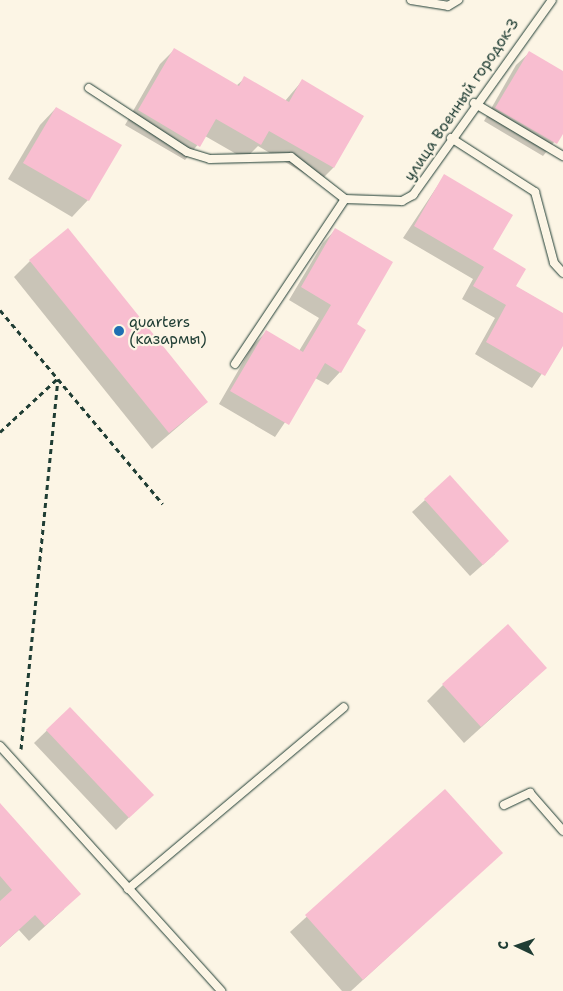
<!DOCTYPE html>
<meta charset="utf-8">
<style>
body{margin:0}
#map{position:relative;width:563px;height:991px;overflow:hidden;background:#fcf5e5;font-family:"Shantell Sans",sans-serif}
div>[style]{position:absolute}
.shadow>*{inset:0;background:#0003}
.building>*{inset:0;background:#f8bed0}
.path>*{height:3px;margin-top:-1.5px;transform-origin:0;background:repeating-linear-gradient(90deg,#1f3d34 0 5px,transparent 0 9px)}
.roads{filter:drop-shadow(0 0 1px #1f3d34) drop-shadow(0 0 1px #1f3d34)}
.lane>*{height:8px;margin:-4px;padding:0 4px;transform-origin:4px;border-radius:4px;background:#fcf5e5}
.dots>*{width:14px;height:14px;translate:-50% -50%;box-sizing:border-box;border:2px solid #fcf5e5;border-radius:50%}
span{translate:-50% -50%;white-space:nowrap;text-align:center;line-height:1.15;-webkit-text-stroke:4.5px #fcf5e5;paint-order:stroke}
.street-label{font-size:15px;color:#1f3d34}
.poi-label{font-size:15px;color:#1f3d34}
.left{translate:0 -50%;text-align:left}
.north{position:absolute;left:493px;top:921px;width:50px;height:50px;-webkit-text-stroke:4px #fcf5e5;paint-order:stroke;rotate:273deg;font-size:14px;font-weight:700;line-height:20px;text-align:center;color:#1f3d34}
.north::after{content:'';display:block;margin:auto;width:18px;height:22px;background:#1f3d34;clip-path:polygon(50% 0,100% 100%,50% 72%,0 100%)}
</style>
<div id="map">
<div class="shadow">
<div style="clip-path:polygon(174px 50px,236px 86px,245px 78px,285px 101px,302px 81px,363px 116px,333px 168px,319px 182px,258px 146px,245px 159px,205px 136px,185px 160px,125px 125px,160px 64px)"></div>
<div style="clip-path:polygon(529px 53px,563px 73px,563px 131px,543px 156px,484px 121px,516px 65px)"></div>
<div style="clip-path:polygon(56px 108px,88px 200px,72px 217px,8px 179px,40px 125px)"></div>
<div style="clip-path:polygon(444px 176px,515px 286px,563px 314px,563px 343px,532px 388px,475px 354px,495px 318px,462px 299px,473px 279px,403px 238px)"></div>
<div style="clip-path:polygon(335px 230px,355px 325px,340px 372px,328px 385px,315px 378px,275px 437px,219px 404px,253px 345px,266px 332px,299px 351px,319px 318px,289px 300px,323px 243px)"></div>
<div style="clip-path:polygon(30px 261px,207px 402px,152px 449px,14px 277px)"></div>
<div style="clip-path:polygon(425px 500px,495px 554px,470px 576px,412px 512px)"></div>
<div style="clip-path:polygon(529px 684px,464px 743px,427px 701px,443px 685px)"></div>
<div style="clip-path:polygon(70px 708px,152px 795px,116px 830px,34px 743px)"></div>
<div style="clip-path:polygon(445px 790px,501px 853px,351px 991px,342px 991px,290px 932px)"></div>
<div style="clip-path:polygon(0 805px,64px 909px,29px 941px,19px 930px,0 947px)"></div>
</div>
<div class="building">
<div style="clip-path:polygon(174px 48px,239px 86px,244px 76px,289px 102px,302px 79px,364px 116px,334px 168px,269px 131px,261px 145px,216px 119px,200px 147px,138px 110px)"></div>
<div style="clip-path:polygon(529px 51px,563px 71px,563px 134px,557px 144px,495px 108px)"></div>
<div style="clip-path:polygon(56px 107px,122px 145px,89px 201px,23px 163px)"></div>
<div style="clip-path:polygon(444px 174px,513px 215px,493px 249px,526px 269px,516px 286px,563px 313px,563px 346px,545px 376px,486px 342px,506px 305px,473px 286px,484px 267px,414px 226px)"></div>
<div style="clip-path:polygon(68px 228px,208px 402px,169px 433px,29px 260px)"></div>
<div style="clip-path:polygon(335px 228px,393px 262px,357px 324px,366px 330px,341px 373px,325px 363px,289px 425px,230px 391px,266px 330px,303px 352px,331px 305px,301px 287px)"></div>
<div style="clip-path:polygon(450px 475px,509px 541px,483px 565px,424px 499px)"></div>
<div style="clip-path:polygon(508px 624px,547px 668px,481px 727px,442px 684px)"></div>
<div style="clip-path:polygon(70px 707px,154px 795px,129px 818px,46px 730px)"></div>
<div style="clip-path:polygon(445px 789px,503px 853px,363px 980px,305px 915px)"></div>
<div style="clip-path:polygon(0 803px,81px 894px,45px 926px,35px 915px,0 947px,0 901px,12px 890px,0 876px)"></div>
</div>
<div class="path">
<div style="left:0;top:310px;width:253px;rotate:50deg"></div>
<div style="left:0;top:432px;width:78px;rotate:-42.9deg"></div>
<div style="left:21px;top:749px;width:372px;rotate:-84.3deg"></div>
</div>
<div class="roads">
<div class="lane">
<div style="left:411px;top:0;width:37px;rotate:9deg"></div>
<div style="left:448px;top:6px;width:12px;rotate:-31deg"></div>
<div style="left:89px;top:88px;width:117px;rotate:33.1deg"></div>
<div style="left:187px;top:152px;width:24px;rotate:17deg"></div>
<div style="left:210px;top:159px;width:81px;rotate:-1.4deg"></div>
<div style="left:291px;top:157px;width:68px;rotate:37.9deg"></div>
<div style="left:474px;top:103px;width:104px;rotate:30.8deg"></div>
<div style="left:451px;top:138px;width:100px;rotate:32.7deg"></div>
<div style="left:535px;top:192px;width:73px;rotate:75deg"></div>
<div style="left:554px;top:263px;width:13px;rotate:48deg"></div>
<div style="left:235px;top:364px;width:198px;rotate:-56.3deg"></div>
<div style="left:345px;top:199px;width:57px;rotate:2deg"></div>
<div style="left:402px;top:201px;width:13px;rotate:-29deg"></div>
<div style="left:413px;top:195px;width:239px;rotate:-54.5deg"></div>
<div style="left:0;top:746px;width:330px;rotate:47.9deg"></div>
<div style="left:504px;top:805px;width:29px;rotate:-25deg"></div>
<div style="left:530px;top:793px;width:50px;rotate:49deg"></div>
<div style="left:128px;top:889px;width:282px;rotate:-40.1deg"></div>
</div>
</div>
<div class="dots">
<div style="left:119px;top:331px;background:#1f6fb2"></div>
</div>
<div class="street-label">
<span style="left:462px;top:100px;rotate:-56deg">улица Военный городок-3</span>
</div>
<div class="poi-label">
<span class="left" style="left:129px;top:331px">quarters<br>(казармы)</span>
</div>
<div class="north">С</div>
</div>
